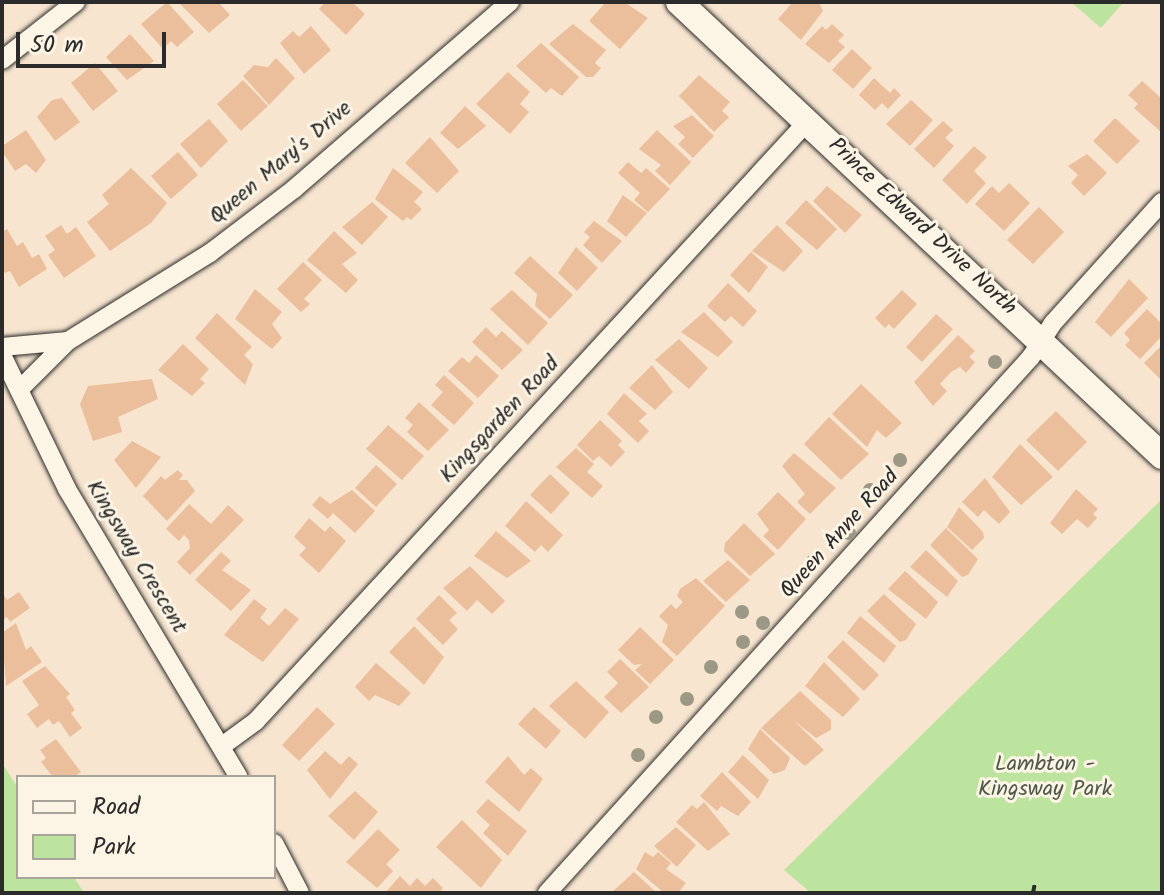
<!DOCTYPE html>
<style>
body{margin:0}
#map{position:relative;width:1164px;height:895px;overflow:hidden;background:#f7e5cf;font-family:Kalam,sans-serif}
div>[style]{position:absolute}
.green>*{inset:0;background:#bde49f}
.building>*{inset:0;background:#ecbf9c}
.path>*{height:4px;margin-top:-2px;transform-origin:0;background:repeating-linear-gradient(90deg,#2b2b2b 0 8px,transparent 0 14px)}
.roads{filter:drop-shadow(0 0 2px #2b2b2b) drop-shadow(0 0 2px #2b2b2b)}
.street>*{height:18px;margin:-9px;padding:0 9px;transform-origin:9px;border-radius:9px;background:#fcf5e5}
.secondary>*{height:26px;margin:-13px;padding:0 13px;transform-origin:13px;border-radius:13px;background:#fcf5e5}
.trees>*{width:14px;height:14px;margin:-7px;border-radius:50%;background:#9b9885}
span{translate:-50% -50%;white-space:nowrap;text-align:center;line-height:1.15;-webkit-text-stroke:6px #fcf5e5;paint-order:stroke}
.street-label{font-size:22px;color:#2b2b2b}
.park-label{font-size:22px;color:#505948}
.frame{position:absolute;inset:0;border:4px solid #2b2b2b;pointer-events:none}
.legend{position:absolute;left:16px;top:775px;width:260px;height:104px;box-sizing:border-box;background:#fcf5e5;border:2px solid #a8a49b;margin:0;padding:10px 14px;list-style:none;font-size:24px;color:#2b2b2b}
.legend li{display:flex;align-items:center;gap:16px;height:40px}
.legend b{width:40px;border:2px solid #a8a49b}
.scale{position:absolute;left:16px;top:32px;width:150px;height:36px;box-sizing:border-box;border:4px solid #2b2b2b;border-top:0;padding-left:10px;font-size:24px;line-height:28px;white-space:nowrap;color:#2b2b2b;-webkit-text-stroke:6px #fcf5e5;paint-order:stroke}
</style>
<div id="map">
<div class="green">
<div style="clip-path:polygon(1071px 2px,1120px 2px,1122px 4px,1101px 28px)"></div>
<div style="clip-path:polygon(1162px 499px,1162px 893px,811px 893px,784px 870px)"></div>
<div style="clip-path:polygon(2px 763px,18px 788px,18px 877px,74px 877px,84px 893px,2px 893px)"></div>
</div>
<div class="building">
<div style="clip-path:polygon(167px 2px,194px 32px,177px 47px,171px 41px,163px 49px,141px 24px)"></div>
<div style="clip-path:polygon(178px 2px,218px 2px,230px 15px,209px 33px)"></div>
<div style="clip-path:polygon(325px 2px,352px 2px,365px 14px,346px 35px,319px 9px)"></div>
<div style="clip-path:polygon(606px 2px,624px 2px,648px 18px,620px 49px,589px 21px)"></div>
<div style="clip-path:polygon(793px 2px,819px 2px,823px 11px,801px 40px,778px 19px)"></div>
<div style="clip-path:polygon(573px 24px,606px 50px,595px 63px,601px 68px,593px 77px,586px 77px,549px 44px)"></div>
<div style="clip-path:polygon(832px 24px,844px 35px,838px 41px,845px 47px,829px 63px,805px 44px,822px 26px,826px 30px)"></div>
<div style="clip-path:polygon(311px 26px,331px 50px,304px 74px,280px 43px,293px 31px,299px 37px)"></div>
<div style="clip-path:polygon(130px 34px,154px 61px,127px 80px,106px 57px)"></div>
<div style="clip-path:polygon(541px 43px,579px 77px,562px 96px,551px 88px,546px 93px,516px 66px)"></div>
<div style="clip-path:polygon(852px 49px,872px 68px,853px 89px,832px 70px)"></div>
<div style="clip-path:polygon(276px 58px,295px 78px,269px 105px,243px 76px,254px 65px,268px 67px)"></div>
<div style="clip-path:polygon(95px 63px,118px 91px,93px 111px,71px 83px)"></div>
<div style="clip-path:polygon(508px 72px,530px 92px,520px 104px,529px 112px,510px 134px,476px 104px)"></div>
<div style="clip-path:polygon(699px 75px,730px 102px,722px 111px,729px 117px,714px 132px,679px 96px)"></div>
<div style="clip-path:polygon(874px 78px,890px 93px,894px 88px,901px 95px,888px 109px,882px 103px,875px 110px,859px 95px)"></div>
<div style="clip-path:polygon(243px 80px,268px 106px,241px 131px,217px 104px)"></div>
<div style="clip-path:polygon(1142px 81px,1160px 97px,1162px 133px,1134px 108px,1138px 104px,1128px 95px)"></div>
<div style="clip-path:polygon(62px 98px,80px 122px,55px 141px,37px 117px,52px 100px)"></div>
<div style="clip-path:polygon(911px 100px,933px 120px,910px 146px,886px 124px)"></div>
<div style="clip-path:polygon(465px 106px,486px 126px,458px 149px,440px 133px)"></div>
<div style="clip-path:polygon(692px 115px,714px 136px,693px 158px,678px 144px,685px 137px,673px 126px)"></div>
<div style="clip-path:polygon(1115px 118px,1140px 141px,1117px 164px,1093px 141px)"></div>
<div style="clip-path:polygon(209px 119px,228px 141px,201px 168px,180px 144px)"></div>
<div style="clip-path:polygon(943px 121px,953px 130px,945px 138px,954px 146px,934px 168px,914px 149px)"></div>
<div style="clip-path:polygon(26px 130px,46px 160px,36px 173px,26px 164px,15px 171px,2px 151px,2px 146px)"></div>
<div style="clip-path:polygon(657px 130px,691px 162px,670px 185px,655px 171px,661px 165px,639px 149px)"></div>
<div style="clip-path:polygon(430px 137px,459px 171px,437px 193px,405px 163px)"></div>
<div style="clip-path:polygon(974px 146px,987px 157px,974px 171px,986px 183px,967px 204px,942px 180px)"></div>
<div style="clip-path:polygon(178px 152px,198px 175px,171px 199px,151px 176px)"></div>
<div style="clip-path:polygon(1087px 154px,1107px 173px,1084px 196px,1071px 183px,1078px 175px,1068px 166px)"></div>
<div style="clip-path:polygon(628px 162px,641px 173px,646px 168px,670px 189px,648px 212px,634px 200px,640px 193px,618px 173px)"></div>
<div style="clip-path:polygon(131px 168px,167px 203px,151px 223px,110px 251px,87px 222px,109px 204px,102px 195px)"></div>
<div style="clip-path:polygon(393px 168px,423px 192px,414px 202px,422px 209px,411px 220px,407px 217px,403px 221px,375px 199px)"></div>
<div style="clip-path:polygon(1009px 183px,1030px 203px,1004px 231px,975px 204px,992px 186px,999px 193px)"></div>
<div style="clip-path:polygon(827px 186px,862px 215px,845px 233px,813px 201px)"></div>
<div style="clip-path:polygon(623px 195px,647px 213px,626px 237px,607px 221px)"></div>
<div style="clip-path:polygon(806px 200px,837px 229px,817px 250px,785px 223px)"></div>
<div style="clip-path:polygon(372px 202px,388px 217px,362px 245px,342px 227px)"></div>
<div style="clip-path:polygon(1039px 207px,1064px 232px,1033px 264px,1007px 240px)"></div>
<div style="clip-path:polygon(594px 221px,622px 241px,602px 263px,583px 245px,590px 237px,584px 232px)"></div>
<div style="clip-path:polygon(61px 225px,67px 234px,76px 227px,96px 256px,64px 278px,48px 255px,55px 250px,45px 236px)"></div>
<div style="clip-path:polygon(777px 225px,803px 251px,784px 272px,752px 251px)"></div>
<div style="clip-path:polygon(7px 229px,17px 246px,23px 242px,32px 258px,39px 254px,47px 269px,19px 287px,10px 271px,5px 273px,2px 268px,2px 232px)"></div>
<div style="clip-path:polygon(334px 231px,357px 253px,342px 264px,358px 280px,346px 293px,307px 260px)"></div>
<div style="clip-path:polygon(576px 247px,598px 268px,577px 291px,558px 273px)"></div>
<div style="clip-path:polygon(751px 252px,768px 267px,749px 293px,730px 275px)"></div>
<div style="clip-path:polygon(530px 256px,573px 295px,550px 319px,535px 306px,537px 294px,514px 273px)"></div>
<div style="clip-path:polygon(303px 262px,322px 280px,304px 299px,310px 304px,301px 312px,277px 289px)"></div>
<div style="clip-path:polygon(1129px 279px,1148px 298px,1111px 337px,1095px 322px)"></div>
<div style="clip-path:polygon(728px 283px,757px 311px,743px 327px,731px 316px,725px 322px,707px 306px)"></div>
<div style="clip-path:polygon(255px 289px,282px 312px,272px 324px,282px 338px,272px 349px,235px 319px)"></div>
<div style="clip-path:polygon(512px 290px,548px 323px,528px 345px,490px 309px)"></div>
<div style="clip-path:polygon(902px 290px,917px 304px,894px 329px,889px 324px,885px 328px,875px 318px)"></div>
<div style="clip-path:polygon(1147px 309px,1162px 324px,1162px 336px,1140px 359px,1125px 345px,1130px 340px,1124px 333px)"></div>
<div style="clip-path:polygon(704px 312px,733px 342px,718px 357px,681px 332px)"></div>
<div style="clip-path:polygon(217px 313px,252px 347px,244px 355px,253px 364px,245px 385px,195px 338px)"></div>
<div style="clip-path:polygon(936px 314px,953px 329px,922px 362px,906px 347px)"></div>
<div style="clip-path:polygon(486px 327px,496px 337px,502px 331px,523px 350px,502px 370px,472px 342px)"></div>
<div style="clip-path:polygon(958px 335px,975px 351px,969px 357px,975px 362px,966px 373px,960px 367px,951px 372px,940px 384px,947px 391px,933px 406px,914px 382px)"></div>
<div style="clip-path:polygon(679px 339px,708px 368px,689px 389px,655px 360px)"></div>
<div style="clip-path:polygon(183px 344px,209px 369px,200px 379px,205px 383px,192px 396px,158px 370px)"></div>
<div style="clip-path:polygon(1162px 345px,1162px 381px,1144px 363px)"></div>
<div style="clip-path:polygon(476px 355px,499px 376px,478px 398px,448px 371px,462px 357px,469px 363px)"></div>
<div style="clip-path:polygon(652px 365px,673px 392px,655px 410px,629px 388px)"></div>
<div style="clip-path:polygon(444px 375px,474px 403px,454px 425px,431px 405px,443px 392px,435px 385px)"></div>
<div style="clip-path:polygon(152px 379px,158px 399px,118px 417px,122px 432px,93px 441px,80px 404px,88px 386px)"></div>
<div style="clip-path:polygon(861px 384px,902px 423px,886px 438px,877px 430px,867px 447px,832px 414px)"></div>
<div style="clip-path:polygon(624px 393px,647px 414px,639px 421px,649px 431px,638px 443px,607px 414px)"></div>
<div style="clip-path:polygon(419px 402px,449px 430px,428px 451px,407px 432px,413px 425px,405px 418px)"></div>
<div style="clip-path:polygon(1056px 411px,1087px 442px,1058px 471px,1026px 440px)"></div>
<div style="clip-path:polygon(829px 417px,869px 454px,841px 480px,804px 444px)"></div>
<div style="clip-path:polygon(600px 420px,622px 441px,618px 445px,625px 452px,611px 467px,599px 456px,593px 461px,577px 445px)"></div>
<div style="clip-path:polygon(388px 425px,424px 456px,402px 480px,366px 449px)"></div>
<div style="clip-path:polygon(132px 441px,161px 457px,136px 488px,114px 460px)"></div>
<div style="clip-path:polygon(1020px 444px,1053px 477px,1021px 505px,992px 477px)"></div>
<div style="clip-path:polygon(576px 448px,594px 464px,587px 472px,603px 486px,592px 498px,556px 467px)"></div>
<div style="clip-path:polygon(794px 453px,836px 488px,810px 514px,797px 502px,805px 494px,782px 466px)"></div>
<div style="clip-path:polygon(376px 465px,397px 484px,376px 507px,355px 488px)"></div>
<div style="clip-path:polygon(178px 470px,183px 475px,179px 480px,187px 480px,195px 491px,167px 521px,143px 496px,161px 476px,165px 480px)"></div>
<div style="clip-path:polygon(550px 474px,570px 493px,551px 514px,530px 495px)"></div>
<div style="clip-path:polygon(985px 478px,1010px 512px,999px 524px,984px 510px,978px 517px,962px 502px)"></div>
<div style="clip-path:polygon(1076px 489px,1098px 509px,1093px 514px,1097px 518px,1088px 528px,1077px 519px,1062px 534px,1050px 523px)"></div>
<div style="clip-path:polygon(352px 490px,375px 511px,355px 533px,333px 513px,328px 519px,312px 505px,320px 496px,330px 504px)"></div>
<div style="clip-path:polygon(778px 492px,806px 519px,778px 550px,763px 536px,769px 530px,757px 514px)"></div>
<div style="clip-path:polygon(526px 501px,563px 535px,548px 552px,541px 545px,535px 552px,505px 526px)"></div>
<div style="clip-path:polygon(189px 504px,211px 524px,228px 505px,244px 520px,190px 575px,177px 562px,190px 548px,189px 540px,184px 535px,179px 541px,166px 529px)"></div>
<div style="clip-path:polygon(959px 507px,983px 532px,984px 538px,972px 550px,947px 527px)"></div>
<div style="clip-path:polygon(309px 518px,325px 532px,330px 526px,346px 541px,319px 573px,299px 555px,306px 548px,294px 537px)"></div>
<div style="clip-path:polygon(744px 523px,775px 554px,750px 576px,724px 551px,725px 543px)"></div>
<div style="clip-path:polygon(946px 528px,978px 559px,968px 575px,962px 577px,930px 545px)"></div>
<div style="clip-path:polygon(496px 531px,531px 561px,507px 578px,474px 556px)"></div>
<div style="clip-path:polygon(926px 550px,958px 581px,947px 597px,910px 567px)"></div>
<div style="clip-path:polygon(221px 552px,231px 561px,222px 570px,251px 590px,231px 611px,195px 580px)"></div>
<div style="clip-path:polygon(728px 560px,750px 580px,726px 602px,703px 581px)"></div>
<div style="clip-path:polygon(470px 566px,505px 601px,492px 614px,477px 600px,467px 611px,443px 588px)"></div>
<div style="clip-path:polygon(905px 571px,938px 602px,926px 619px,888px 589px)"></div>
<div style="clip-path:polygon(696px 578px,725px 606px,677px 656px,662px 642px,668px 625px,659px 616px,671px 604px,676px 609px,683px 602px,677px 596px,680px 589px)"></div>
<div style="clip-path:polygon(2px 592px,7px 600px,19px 592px,30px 608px,10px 622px,7px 617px,2px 620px)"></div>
<div style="clip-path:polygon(884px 594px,916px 624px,906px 640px,900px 642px,867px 611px)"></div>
<div style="clip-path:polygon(439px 595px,457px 613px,449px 620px,458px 629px,443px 645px,416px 619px)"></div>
<div style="clip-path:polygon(254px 599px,267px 609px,260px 618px,269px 626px,285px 608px,299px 619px,263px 662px,224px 635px)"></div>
<div style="clip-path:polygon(860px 616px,896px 646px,884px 663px,847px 633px)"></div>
<div style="clip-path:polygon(16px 623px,26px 650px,31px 646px,42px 662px,6px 686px,2px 633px)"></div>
<div style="clip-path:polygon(414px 626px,444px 657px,424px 685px,389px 652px)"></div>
<div style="clip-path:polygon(640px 627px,674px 660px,650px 684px,635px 670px,642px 664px,634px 665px,618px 650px)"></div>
<div style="clip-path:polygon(843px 640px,879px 675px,864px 691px,827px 657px)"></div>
<div style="clip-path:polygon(620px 659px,649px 687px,621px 713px,604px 697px,618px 683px,607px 672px)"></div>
<div style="clip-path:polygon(824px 662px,860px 699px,843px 717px,805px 686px)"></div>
<div style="clip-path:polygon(376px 663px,411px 693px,399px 706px,375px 695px,369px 701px,355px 687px)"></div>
<div style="clip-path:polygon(45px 666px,70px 694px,66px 697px,75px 710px,71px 713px,82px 728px,70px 737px,59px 721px,53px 725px,49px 719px,37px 728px,27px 714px,39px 705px,22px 681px)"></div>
<div style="clip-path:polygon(576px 681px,609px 712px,585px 739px,549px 706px)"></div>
<div style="clip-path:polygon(800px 691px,831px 720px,831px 730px,816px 738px,793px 720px,824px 750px,805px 766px,761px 728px)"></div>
<div style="clip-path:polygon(317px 707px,335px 724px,299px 761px,282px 745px)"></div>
<div style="clip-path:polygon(534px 707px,561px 731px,546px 749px,518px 724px)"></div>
<div style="clip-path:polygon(760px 729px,790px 758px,785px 770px,774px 774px,748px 749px)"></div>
<div style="clip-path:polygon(56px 739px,81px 772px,74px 777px,53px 777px,41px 762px,46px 758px,40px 750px)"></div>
<div style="clip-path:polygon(325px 751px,341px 765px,349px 756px,358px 764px,330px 799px,307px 770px)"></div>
<div style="clip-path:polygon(743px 755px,769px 780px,758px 799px,728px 772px)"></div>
<div style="clip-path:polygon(508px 756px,524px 775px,531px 768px,543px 779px,519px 812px,485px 782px)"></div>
<div style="clip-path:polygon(722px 772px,751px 802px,738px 816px,721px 806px,717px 811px,700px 796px)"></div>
<div style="clip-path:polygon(355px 791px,378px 812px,354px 840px,328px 816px)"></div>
<div style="clip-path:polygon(488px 799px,527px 831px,508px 856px,483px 833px,490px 825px,476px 812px)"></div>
<div style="clip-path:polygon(704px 802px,730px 834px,708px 851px,676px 822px,692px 805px,697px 809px)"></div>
<div style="clip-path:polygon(462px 820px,502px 860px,481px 888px,436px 847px)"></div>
<div style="clip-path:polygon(676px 827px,696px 845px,677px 867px,654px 846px)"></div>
<div style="clip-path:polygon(378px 829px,400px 850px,386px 864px,393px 871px,377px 888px,346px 862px)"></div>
<div style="clip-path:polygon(645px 852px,653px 857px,658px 852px,671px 863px,666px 869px,686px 883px,678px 893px,664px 893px,636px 869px)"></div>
<div style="clip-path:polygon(634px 872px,657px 893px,613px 891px)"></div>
<div style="clip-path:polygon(400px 876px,410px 886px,417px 878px,425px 886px,433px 878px,443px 888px,439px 893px,385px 893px)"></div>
</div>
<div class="path">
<div style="left:1033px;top:893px;width:10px;rotate:-79deg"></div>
</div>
<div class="roads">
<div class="street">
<div style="left:2px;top:60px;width:94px;rotate:-38.1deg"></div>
<div style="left:2px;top:347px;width:66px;rotate:-5.2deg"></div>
<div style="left:2px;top:355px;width:149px;rotate:64.1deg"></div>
<div style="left:67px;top:489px;width:335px;rotate:59.2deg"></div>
<div style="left:20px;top:389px;width:68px;rotate:-45deg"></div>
<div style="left:68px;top:341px;width:167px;rotate:-31.8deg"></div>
<div style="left:210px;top:253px;width:106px;rotate:-37.3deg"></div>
<div style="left:294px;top:189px;width:286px;rotate:-40.9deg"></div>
<div style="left:222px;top:746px;width:42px;rotate:-36.3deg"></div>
<div style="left:256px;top:721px;width:815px;rotate:-47.39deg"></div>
<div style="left:274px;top:843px;width:56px;rotate:62.5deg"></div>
<div style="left:547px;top:893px;width:722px;rotate:-47.92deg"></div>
<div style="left:1031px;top:357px;width:40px;rotate:-57.1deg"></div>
<div style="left:1053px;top:323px;width:163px;rotate:-48deg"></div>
</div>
<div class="secondary">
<div style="left:679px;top:2px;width:663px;rotate:43.23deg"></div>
</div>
</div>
<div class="trees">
<div style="left:995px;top:362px"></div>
<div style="left:900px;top:460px"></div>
<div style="left:870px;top:490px"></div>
<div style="left:849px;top:533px"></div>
<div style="left:813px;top:561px"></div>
<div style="left:742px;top:612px"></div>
<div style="left:763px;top:623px"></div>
<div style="left:743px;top:642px"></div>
<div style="left:711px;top:667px"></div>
<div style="left:687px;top:699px"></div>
<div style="left:656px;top:717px"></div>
<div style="left:638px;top:755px"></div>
</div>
<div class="street-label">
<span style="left:281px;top:163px;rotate:-40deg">Queen Mary's Drive</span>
<span style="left:922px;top:227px;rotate:43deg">Prince Edward Drive North</span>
<span style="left:500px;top:420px;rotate:-47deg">Kingsgarden Road</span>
<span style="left:840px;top:534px;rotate:-48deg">Queen Anne Road</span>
<span style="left:136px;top:557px;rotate:59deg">Kingsway Crescent</span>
</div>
<div class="park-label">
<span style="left:1045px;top:777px">Lambton -<br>Kingsway Park</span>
</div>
<div class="frame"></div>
<ul class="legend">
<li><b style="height:10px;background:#fcf5e5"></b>Road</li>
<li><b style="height:22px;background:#bde49f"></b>Park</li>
</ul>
<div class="scale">50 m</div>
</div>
